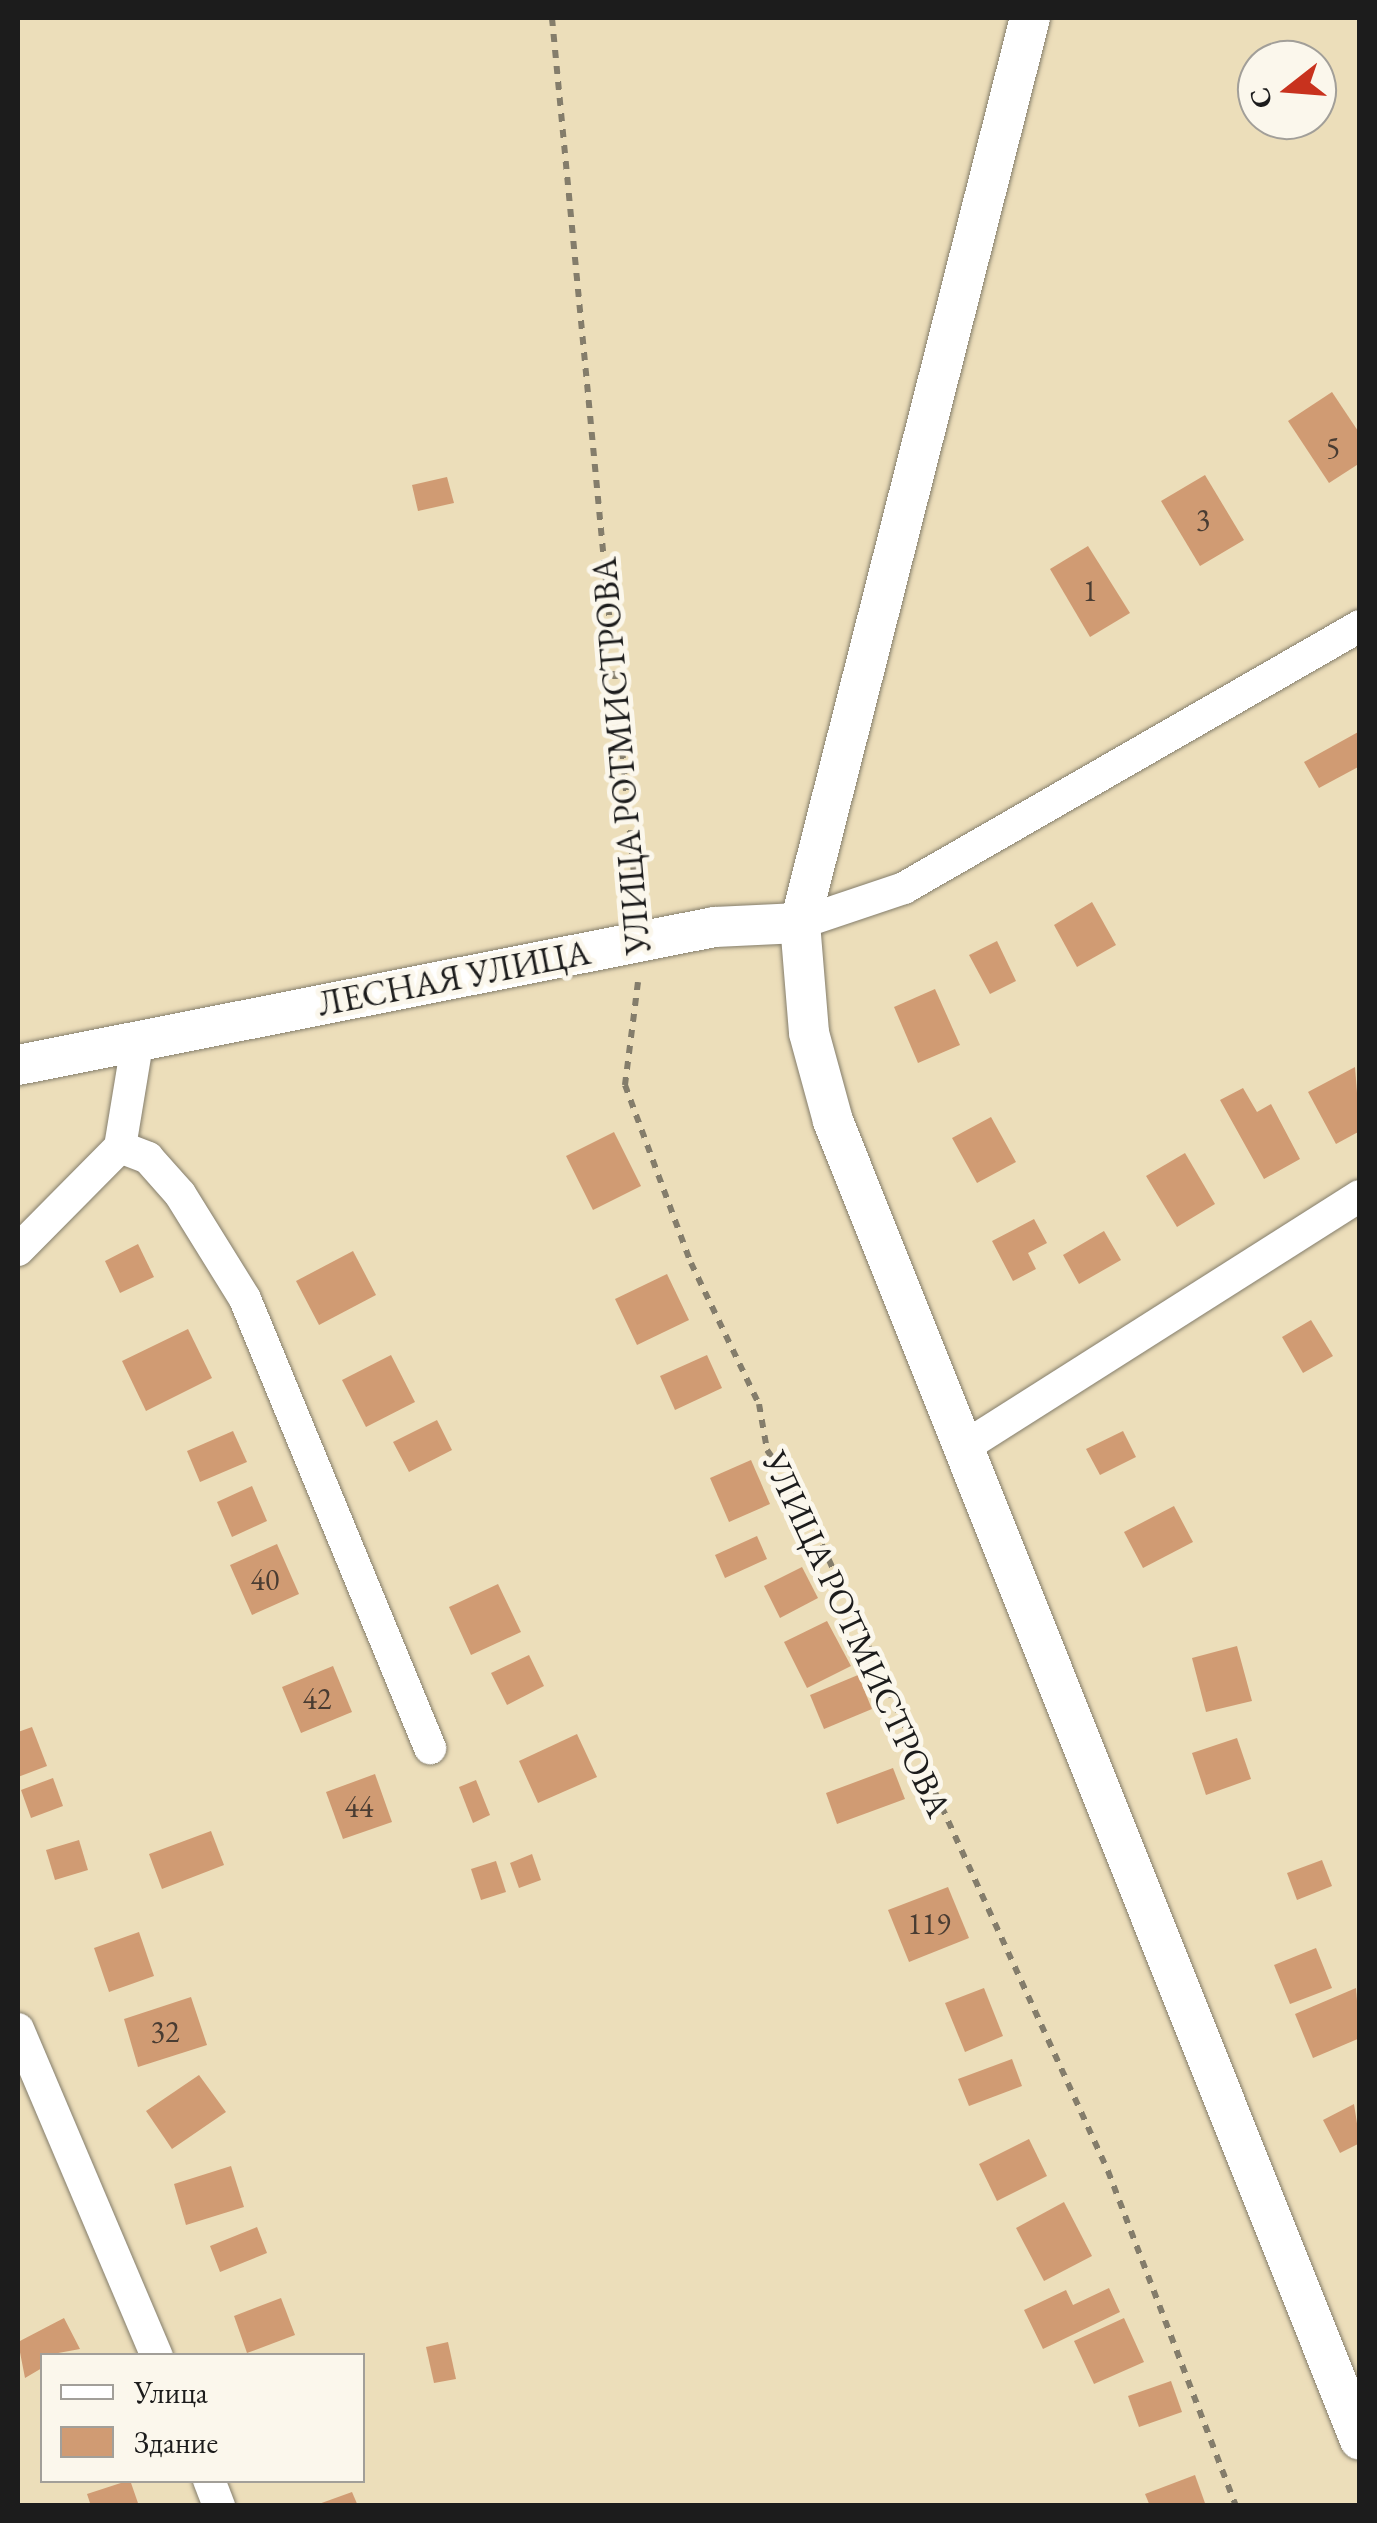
<!DOCTYPE html>
<meta charset="utf-8">
<style>
body{margin:0}
#map{position:relative;width:1377px;height:2523px;overflow:hidden;background:#ecdeba;font-family:"EB Garamond",serif}
div>[style]{position:absolute}
.building>*{inset:0;background:#d09b73}
.path>*{height:6px;margin-top:-3px;transform-origin:0;background:repeating-linear-gradient(90deg,#847d6b 0 8px,transparent 0 16px)}
.roads{filter:drop-shadow(0 0 2px #847d6b) drop-shadow(0 0 2px #847d6b)}
.minor>*{height:32px;margin:-16px;padding:0 16px;transform-origin:16px;border-radius:16px;background:#fff}
.tertiary>*{height:40px;margin:-20px;padding:0 20px;transform-origin:20px;border-radius:20px;background:#fff}
span{translate:-50% -50%;white-space:nowrap;text-align:center;line-height:1.15;-webkit-text-stroke:10px #fbf7ec;paint-order:stroke}
.number-label{font-size:30px;color:#493c32}
.number-label span{-webkit-text-stroke-width:0}
.street-label{font-size:35px;color:#1c1c1c}
.frame{position:absolute;inset:0;border:20px solid #1c1c1c;pointer-events:none}
.legend{position:absolute;left:40px;top:2353px;width:325px;height:130px;box-sizing:border-box;background:#fbf7ec;border:2px solid #a29f99;margin:0;padding:12px 18px;list-style:none;font-size:30px;color:#1c1c1c}
.legend li{display:flex;align-items:center;gap:20px;height:50px}
.legend b{width:50px;border:2px solid #a29f99}
.north{position:absolute;left:1237px;top:40px;width:100px;height:100px;box-sizing:border-box;background:#fbf7ec;border:2px solid #a29f99;border-radius:50%;rotate:253deg;font-size:28px;font-weight:700;line-height:40px;text-align:center;color:#1c1c1c}
.north::after{content:'';display:block;margin:auto;width:35px;height:45px;background:#c8321e;clip-path:polygon(50% 0,100% 100%,50% 72%,0 100%)}
</style>
<div id="map">
<div class="building">
<div style="clip-path:polygon(1332px 392px,1360px 434px,1360px 463px,1329px 483px,1288px 421px)"></div>
<div style="clip-path:polygon(1205px 475px,1244px 540px,1200px 566px,1161px 501px)"></div>
<div style="clip-path:polygon(447px 477px,454px 503px,418px 511px,412px 485px)"></div>
<div style="clip-path:polygon(1088px 546px,1130px 613px,1090px 637px,1050px 569px)"></div>
<div style="clip-path:polygon(1360px 731px,1360px 766px,1319px 788px,1304px 762px)"></div>
<div style="clip-path:polygon(1092px 902px,1116px 945px,1077px 967px,1054px 925px)"></div>
<div style="clip-path:polygon(997px 941px,1016px 981px,990px 994px,969px 955px)"></div>
<div style="clip-path:polygon(935px 989px,960px 1045px,918px 1063px,894px 1007px)"></div>
<div style="clip-path:polygon(1355px 1067px,1360px 1131px,1336px 1144px,1308px 1092px)"></div>
<div style="clip-path:polygon(1243px 1088px,1257px 1112px,1271px 1104px,1300px 1159px,1264px 1179px,1220px 1100px)"></div>
<div style="clip-path:polygon(991px 1117px,1016px 1162px,977px 1183px,952px 1138px)"></div>
<div style="clip-path:polygon(614px 1132px,641px 1186px,593px 1210px,566px 1156px)"></div>
<div style="clip-path:polygon(1185px 1153px,1215px 1204px,1177px 1227px,1146px 1176px)"></div>
<div style="clip-path:polygon(1034px 1219px,1047px 1243px,1028px 1253px,1036px 1269px,1013px 1281px,992px 1241px)"></div>
<div style="clip-path:polygon(1104px 1231px,1121px 1260px,1079px 1284px,1063px 1255px)"></div>
<div style="clip-path:polygon(138px 1244px,154px 1277px,120px 1293px,105px 1261px)"></div>
<div style="clip-path:polygon(353px 1251px,376px 1295px,319px 1325px,296px 1281px)"></div>
<div style="clip-path:polygon(667px 1274px,689px 1320px,637px 1345px,615px 1299px)"></div>
<div style="clip-path:polygon(1311px 1320px,1333px 1356px,1303px 1373px,1282px 1337px)"></div>
<div style="clip-path:polygon(188px 1329px,212px 1378px,146px 1411px,122px 1361px)"></div>
<div style="clip-path:polygon(391px 1355px,415px 1402px,366px 1427px,342px 1380px)"></div>
<div style="clip-path:polygon(707px 1355px,722px 1388px,675px 1410px,660px 1376px)"></div>
<div style="clip-path:polygon(437px 1420px,452px 1450px,409px 1472px,393px 1442px)"></div>
<div style="clip-path:polygon(233px 1431px,247px 1462px,200px 1482px,187px 1451px)"></div>
<div style="clip-path:polygon(1123px 1431px,1136px 1457px,1100px 1475px,1086px 1449px)"></div>
<div style="clip-path:polygon(751px 1460px,770px 1504px,729px 1522px,710px 1478px)"></div>
<div style="clip-path:polygon(252px 1486px,267px 1521px,232px 1537px,217px 1502px)"></div>
<div style="clip-path:polygon(1174px 1506px,1193px 1542px,1143px 1568px,1124px 1532px)"></div>
<div style="clip-path:polygon(757px 1536px,767px 1559px,725px 1578px,715px 1555px)"></div>
<div style="clip-path:polygon(277px 1544px,299px 1594px,252px 1615px,230px 1565px)"></div>
<div style="clip-path:polygon(802px 1567px,818px 1598px,780px 1618px,764px 1586px)"></div>
<div style="clip-path:polygon(498px 1584px,521px 1632px,471px 1655px,449px 1607px)"></div>
<div style="clip-path:polygon(827px 1621px,851px 1666px,807px 1688px,784px 1642px)"></div>
<div style="clip-path:polygon(1237px 1646px,1252px 1701px,1206px 1712px,1192px 1658px)"></div>
<div style="clip-path:polygon(529px 1655px,544px 1686px,507px 1705px,491px 1673px)"></div>
<div style="clip-path:polygon(333px 1666px,352px 1712px,301px 1733px,282px 1687px)"></div>
<div style="clip-path:polygon(858px 1675px,872px 1709px,824px 1729px,810px 1695px)"></div>
<div style="clip-path:polygon(32px 1727px,47px 1766px,18px 1777px,18px 1732px)"></div>
<div style="clip-path:polygon(577px 1734px,597px 1777px,538px 1803px,519px 1761px)"></div>
<div style="clip-path:polygon(1237px 1738px,1251px 1779px,1206px 1795px,1192px 1753px)"></div>
<div style="clip-path:polygon(893px 1768px,905px 1799px,837px 1824px,826px 1793px)"></div>
<div style="clip-path:polygon(375px 1774px,392px 1822px,343px 1839px,326px 1792px)"></div>
<div style="clip-path:polygon(53px 1778px,63px 1806px,31px 1818px,21px 1790px)"></div>
<div style="clip-path:polygon(476px 1780px,490px 1815px,473px 1823px,459px 1787px)"></div>
<div style="clip-path:polygon(211px 1831px,224px 1865px,162px 1889px,149px 1854px)"></div>
<div style="clip-path:polygon(79px 1840px,88px 1870px,55px 1880px,46px 1850px)"></div>
<div style="clip-path:polygon(532px 1854px,541px 1880px,519px 1888px,510px 1863px)"></div>
<div style="clip-path:polygon(1322px 1860px,1332px 1886px,1297px 1900px,1287px 1873px)"></div>
<div style="clip-path:polygon(496px 1861px,506px 1892px,481px 1900px,471px 1869px)"></div>
<div style="clip-path:polygon(948px 1887px,969px 1938px,909px 1962px,888px 1910px)"></div>
<div style="clip-path:polygon(139px 1932px,154px 1976px,109px 1992px,94px 1948px)"></div>
<div style="clip-path:polygon(1316px 1948px,1332px 1988px,1290px 2004px,1274px 1965px)"></div>
<div style="clip-path:polygon(984px 1988px,1003px 2036px,965px 2052px,945px 2003px)"></div>
<div style="clip-path:polygon(1356px 1988px,1360px 2038px,1313px 2058px,1295px 2014px)"></div>
<div style="clip-path:polygon(191px 1997px,207px 2045px,138px 2067px,124px 2019px)"></div>
<div style="clip-path:polygon(1012px 2059px,1022px 2086px,969px 2106px,958px 2079px)"></div>
<div style="clip-path:polygon(199px 2075px,226px 2112px,172px 2149px,146px 2111px)"></div>
<div style="clip-path:polygon(1354px 2104px,1360px 2143px,1340px 2153px,1323px 2120px)"></div>
<div style="clip-path:polygon(1029px 2139px,1047px 2176px,997px 2201px,979px 2164px)"></div>
<div style="clip-path:polygon(231px 2166px,244px 2207px,186px 2225px,174px 2184px)"></div>
<div style="clip-path:polygon(1064px 2202px,1092px 2256px,1044px 2281px,1016px 2228px)"></div>
<div style="clip-path:polygon(257px 2227px,267px 2253px,220px 2272px,210px 2246px)"></div>
<div style="clip-path:polygon(1109px 2288px,1120px 2312px,1043px 2349px,1024px 2310px,1066px 2290px,1073px 2305px)"></div>
<div style="clip-path:polygon(281px 2298px,295px 2335px,247px 2353px,234px 2316px)"></div>
<div style="clip-path:polygon(64px 2318px,80px 2349px,42px 2356px,42px 2368px,25px 2378px,18px 2342px)"></div>
<div style="clip-path:polygon(1124px 2318px,1144px 2362px,1094px 2384px,1074px 2341px)"></div>
<div style="clip-path:polygon(448px 2342px,456px 2379px,434px 2383px,426px 2347px)"></div>
<div style="clip-path:polygon(1171px 2381px,1182px 2412px,1139px 2427px,1128px 2396px)"></div>
<div style="clip-path:polygon(1195px 2475px,1206px 2506px,1150px 2506px,1145px 2494px)"></div>
<div style="clip-path:polygon(130px 2480px,139px 2506px,91px 2506px,87px 2494px)"></div>
<div style="clip-path:polygon(352px 2492px,358px 2506px,316px 2506px,316px 2505px)"></div>
</div>
<div class="path">
<div style="left:552px;top:18px;width:891px;rotate:84.53deg"></div>
<div style="left:638px;top:982px;width:104px;rotate:97.2deg"></div>
<div style="left:625px;top:1085px;width:190px;rotate:69.7deg"></div>
<div style="left:691px;top:1263px;width:157px;rotate:64.3deg"></div>
<div style="left:759px;top:1404px;width:47px;rotate:80.1deg"></div>
<div style="left:767px;top:1450px;width:62px;rotate:55.5deg"></div>
<div style="left:802px;top:1501px;width:737px;rotate:65.45deg"></div>
<div style="left:1108px;top:2171px;width:359px;rotate:69.1deg"></div>
</div>
<div class="roads">
<div class="minor">
<div style="left:800px;top:923px;width:110px;rotate:-18.6deg"></div>
<div style="left:904px;top:888px;width:526px;rotate:-29.88deg"></div>
<div style="left:120px;top:1147px;width:30px;rotate:21deg"></div>
<div style="left:148px;top:1158px;width:48px;rotate:48.4deg"></div>
<div style="left:180px;top:1194px;width:123px;rotate:58.2deg"></div>
<div style="left:245px;top:1299px;width:486px;rotate:67.6deg"></div>
<div style="left:18px;top:1250px;width:145px;rotate:-45.3deg"></div>
<div style="left:120px;top:1147px;width:110px;rotate:-80.6deg"></div>
<div style="left:961px;top:1449px;width:472px;rotate:-32.4deg"></div>
<div style="left:18px;top:2029px;width:355px;rotate:67deg"></div>
<div style="left:209px;top:2480px;width:28px;rotate:69deg"></div>
</div>
<div class="tertiary">
<div style="left:1030px;top:18px;width:934px;rotate:104.26deg"></div>
<div style="left:800px;top:923px;width:110px;rotate:85.3deg"></div>
<div style="left:809px;top:1033px;width:91px;rotate:74.7deg"></div>
<div style="left:833px;top:1121px;width:1420px;rotate:68.22deg"></div>
<div style="left:18px;top:1065px;width:710px;rotate:-11.21deg"></div>
<div style="left:714px;top:927px;width:86px;rotate:-2.7deg"></div>
</div>
</div>
<div class="number-label">
<span style="left:1333px;top:448px">5</span>
<span style="left:1203px;top:520px">3</span>
<span style="left:1090px;top:591px">1</span>
<span style="left:265px;top:1580px">40</span>
<span style="left:317px;top:1699px">42</span>
<span style="left:359px;top:1807px">44</span>
<span style="left:929px;top:1924px">119</span>
<span style="left:165px;top:2032px">32</span>
</div>
<div class="street-label">
<span style="left:621px;top:756px;rotate:-95deg">УЛИЦА РОТМИСТРОВА</span>
<span style="left:454px;top:978px;rotate:-11deg">ЛЕСНАЯ УЛИЦА</span>
<span style="left:857px;top:1634px;rotate:65deg">УЛИЦА РОТМИСТРОВА</span>
</div>
<div class="frame"></div>
<ul class="legend">
<li><b style="height:12px;background:#fff"></b>Улица</li>
<li><b style="height:28px;background:#d09b73"></b>Здание</li>
</ul>
<div class="north">С</div>
</div>
